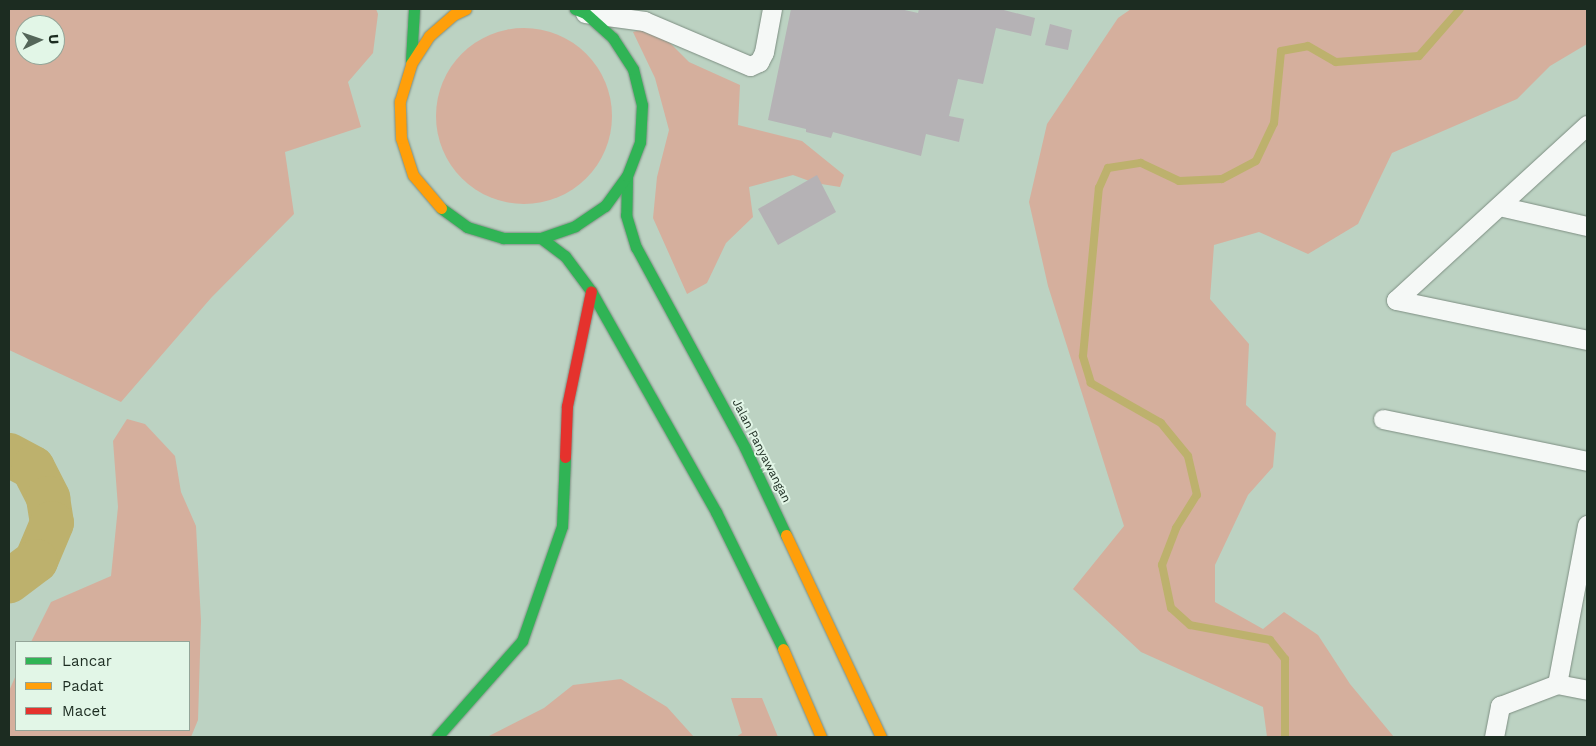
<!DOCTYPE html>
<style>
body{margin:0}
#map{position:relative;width:1596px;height:746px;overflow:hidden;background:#bcd2c2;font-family:"Work Sans",sans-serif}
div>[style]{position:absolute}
.green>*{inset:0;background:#d5af9d}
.round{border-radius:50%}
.stream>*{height:8px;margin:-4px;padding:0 4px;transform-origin:4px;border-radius:4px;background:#bdb16d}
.river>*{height:44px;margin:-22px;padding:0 22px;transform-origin:22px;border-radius:22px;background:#bdb16d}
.building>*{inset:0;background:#b5b2b5}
.roads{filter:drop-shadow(0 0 1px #7d8e82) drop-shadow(0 0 1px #7d8e82)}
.street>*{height:19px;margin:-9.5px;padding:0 9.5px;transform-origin:9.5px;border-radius:9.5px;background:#f5f8f6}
.fast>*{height:11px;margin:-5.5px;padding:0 5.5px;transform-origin:5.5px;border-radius:5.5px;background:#30b455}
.slow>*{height:11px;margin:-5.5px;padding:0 5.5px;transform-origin:5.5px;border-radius:5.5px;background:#ff9f0a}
.jam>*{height:11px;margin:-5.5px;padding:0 5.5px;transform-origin:5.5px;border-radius:5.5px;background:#e5322d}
span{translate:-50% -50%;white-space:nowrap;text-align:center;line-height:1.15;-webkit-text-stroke:4px #e2f6e7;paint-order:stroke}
.street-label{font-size:12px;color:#1c2c21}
.frame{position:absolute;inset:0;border:10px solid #1c2c21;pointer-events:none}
.legend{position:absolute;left:15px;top:641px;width:175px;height:90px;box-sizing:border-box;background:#e2f6e7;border:1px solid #93a598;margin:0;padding:6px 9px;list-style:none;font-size:15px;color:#1c2c21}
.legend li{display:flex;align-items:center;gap:10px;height:25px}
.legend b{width:25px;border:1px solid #93a598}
.north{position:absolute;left:15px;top:15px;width:50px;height:50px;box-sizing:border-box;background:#e2f6e7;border:1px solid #93a598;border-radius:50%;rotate:87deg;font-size:14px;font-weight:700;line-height:20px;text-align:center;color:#1c2c21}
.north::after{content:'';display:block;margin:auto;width:18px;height:22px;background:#546659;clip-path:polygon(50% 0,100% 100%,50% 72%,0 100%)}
</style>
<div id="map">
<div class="green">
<div style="clip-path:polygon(evenodd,9px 9px,376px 9px,378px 14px,373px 53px,348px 82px,361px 127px,285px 152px,294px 214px,211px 298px,121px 402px,9px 350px,9px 9px,25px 25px,55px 25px,55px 55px,25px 55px,25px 25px)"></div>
<div style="clip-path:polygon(1131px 9px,1587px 9px,1587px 44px,1550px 66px,1517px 99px,1392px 153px,1358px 224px,1308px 254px,1259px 232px,1214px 245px,1210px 299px,1249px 344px,1246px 405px,1276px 433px,1273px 467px,1248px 495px,1215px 565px,1215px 602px,1263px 629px,1284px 612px,1318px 635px,1350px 684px,1394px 737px,1267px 737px,1263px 707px,1141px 652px,1073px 589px,1124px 526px,1048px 286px,1029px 202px,1047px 124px,1118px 18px)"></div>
<div class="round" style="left:436px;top:28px;width:176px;height:176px"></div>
<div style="clip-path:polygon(644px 29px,665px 38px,689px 62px,740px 85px,738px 125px,802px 141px,844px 175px,840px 187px,815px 183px,793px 175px,749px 187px,753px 217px,726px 243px,707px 283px,687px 294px,653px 218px,657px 177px,669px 130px,655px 78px,633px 32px)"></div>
<div style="clip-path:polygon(127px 419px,145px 424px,175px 456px,181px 492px,196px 526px,201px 621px,198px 720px,191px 737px,9px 737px,9px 691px,16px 675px,16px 730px,189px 730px,189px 642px,31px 642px,51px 602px,111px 576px,118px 507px,113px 441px)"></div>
<div style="clip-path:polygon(621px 679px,667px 707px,694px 737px,487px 737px,544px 708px,573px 685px)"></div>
<div style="clip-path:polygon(731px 698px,762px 698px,778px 737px,736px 737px,742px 733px)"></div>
</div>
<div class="stream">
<div style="left:1285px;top:737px;width:78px;rotate:-90deg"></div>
<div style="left:1285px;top:659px;width:24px;rotate:-128deg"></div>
<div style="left:1270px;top:640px;width:81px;rotate:-169.4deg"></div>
<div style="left:1190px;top:625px;width:25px;rotate:-138deg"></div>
<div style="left:1171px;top:608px;width:44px;rotate:-101.8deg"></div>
<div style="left:1162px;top:565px;width:40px;rotate:-69deg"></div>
<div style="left:1176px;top:528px;width:39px;rotate:-58deg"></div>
<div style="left:1197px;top:495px;width:40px;rotate:-103deg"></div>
<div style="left:1188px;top:456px;width:43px;rotate:-129.3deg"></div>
<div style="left:1161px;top:423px;width:81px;rotate:-150.3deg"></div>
<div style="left:1091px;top:383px;width:28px;rotate:-107deg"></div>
<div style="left:1083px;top:356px;width:169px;rotate:-84.6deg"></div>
<div style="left:1099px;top:188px;width:22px;rotate:-66deg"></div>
<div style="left:1108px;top:168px;width:33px;rotate:-9deg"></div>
<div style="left:1141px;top:163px;width:42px;rotate:25.3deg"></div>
<div style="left:1179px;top:181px;width:43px;rotate:-2.7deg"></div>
<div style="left:1222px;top:179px;width:38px;rotate:-28deg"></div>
<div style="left:1256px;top:161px;width:42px;rotate:-64.7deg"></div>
<div style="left:1274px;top:123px;width:72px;rotate:-84.4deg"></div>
<div style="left:1281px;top:51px;width:27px;rotate:-10deg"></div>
<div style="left:1308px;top:46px;width:32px;rotate:30deg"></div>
<div style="left:1336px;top:62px;width:83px;rotate:-4.1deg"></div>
<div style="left:1419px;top:56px;width:62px;rotate:-48.9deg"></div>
</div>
<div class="river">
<div style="left:9px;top:455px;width:27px;rotate:28deg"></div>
<div style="left:33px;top:468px;width:34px;rotate:63deg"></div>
<div style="left:48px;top:498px;width:25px;rotate:81deg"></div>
<div style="left:52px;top:523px;width:41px;rotate:112.8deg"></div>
<div style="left:36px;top:561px;width:34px;rotate:143deg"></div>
</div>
<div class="building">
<div style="clip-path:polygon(791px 9px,900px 9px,918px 13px,919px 9px,1000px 9px,1035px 18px,1031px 36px,996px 28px,983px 84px,958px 79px,949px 116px,964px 119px,959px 142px,926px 134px,921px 156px,833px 132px,831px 138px,806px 132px,806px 129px,768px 120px)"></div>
<div style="clip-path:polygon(1050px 24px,1072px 30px,1068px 50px,1045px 45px)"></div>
<div style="clip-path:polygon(817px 175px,836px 212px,778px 245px,758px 209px)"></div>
</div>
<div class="roads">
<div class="street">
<div style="left:585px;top:13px;width:60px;rotate:7.7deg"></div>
<div style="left:644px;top:21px;width:115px;rotate:23deg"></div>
<div style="left:750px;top:66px;width:10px;rotate:-24deg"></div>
<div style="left:759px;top:62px;width:11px;rotate:-63deg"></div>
<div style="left:764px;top:52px;width:44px;rotate:-79.5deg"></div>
<div style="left:1587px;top:125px;width:259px;rotate:137.5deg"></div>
<div style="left:1396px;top:300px;width:195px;rotate:11.8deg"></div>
<div style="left:1499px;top:206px;width:90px;rotate:12.8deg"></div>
<div style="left:1383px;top:419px;width:208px;rotate:11.6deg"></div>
<div style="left:1557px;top:684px;width:31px;rotate:11deg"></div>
<div style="left:1494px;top:737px;width:32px;rotate:-79deg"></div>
<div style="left:1500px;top:706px;width:61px;rotate:-21.1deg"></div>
<div style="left:1557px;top:684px;width:162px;rotate:-79.3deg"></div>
</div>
<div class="fast">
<div style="left:411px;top:60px;width:51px;rotate:-86.6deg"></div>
<div style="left:627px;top:176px;width:39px;rotate:91deg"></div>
<div style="left:626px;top:215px;width:34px;rotate:73deg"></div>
<div style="left:636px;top:247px;width:229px;rotate:61.5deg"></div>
<div style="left:745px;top:448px;width:96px;rotate:64.8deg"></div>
<div style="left:441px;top:208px;width:32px;rotate:36deg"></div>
<div style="left:467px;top:227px;width:38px;rotate:17deg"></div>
<div style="left:503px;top:238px;width:38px"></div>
<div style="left:541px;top:238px;width:36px;rotate:-19deg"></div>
<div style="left:575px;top:226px;width:36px;rotate:-34deg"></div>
<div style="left:605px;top:206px;width:37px;rotate:-54deg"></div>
<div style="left:627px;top:176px;width:36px;rotate:-69deg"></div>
<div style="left:640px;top:142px;width:37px;rotate:-87deg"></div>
<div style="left:642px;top:105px;width:37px;rotate:-104deg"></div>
<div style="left:633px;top:69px;width:37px;rotate:-123deg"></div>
<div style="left:613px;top:38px;width:38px;rotate:-138deg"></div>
<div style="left:585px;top:13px;width:11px;rotate:-158deg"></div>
<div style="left:541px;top:238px;width:30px;rotate:37deg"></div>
<div style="left:565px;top:256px;width:44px;rotate:53.4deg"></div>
<div style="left:591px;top:291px;width:254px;rotate:60.5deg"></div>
<div style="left:716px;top:512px;width:153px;rotate:63.9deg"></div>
<div style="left:437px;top:737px;width:128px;rotate:-48.5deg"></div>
<div style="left:522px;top:641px;width:122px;rotate:-70.8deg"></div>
<div style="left:562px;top:526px;width:69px;rotate:-87.5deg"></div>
</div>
<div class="slow">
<div style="left:441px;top:208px;width:43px;rotate:-130.3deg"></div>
<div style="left:413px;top:175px;width:39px;rotate:-108deg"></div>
<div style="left:401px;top:138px;width:37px;rotate:-92deg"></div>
<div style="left:400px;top:101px;width:39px;rotate:-73deg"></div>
<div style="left:411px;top:64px;width:33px;rotate:-57deg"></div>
<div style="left:429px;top:36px;width:32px;rotate:-41deg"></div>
<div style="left:453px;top:15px;width:14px;rotate:-25deg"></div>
<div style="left:786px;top:535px;width:223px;rotate:64.8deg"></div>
<div style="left:783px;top:649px;width:96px;rotate:66.6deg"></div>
</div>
<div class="jam">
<div style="left:565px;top:457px;width:51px;rotate:-87.8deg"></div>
<div style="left:567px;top:406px;width:117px;rotate:-78.2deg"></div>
</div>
</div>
<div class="street-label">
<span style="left:761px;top:451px;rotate:63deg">Jalan Panyawangan</span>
</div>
<div class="frame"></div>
<ul class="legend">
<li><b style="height:6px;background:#30b455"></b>Lancar</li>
<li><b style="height:6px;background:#ff9f0a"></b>Padat</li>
<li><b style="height:6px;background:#e5322d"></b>Macet</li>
</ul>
<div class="north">U</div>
</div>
